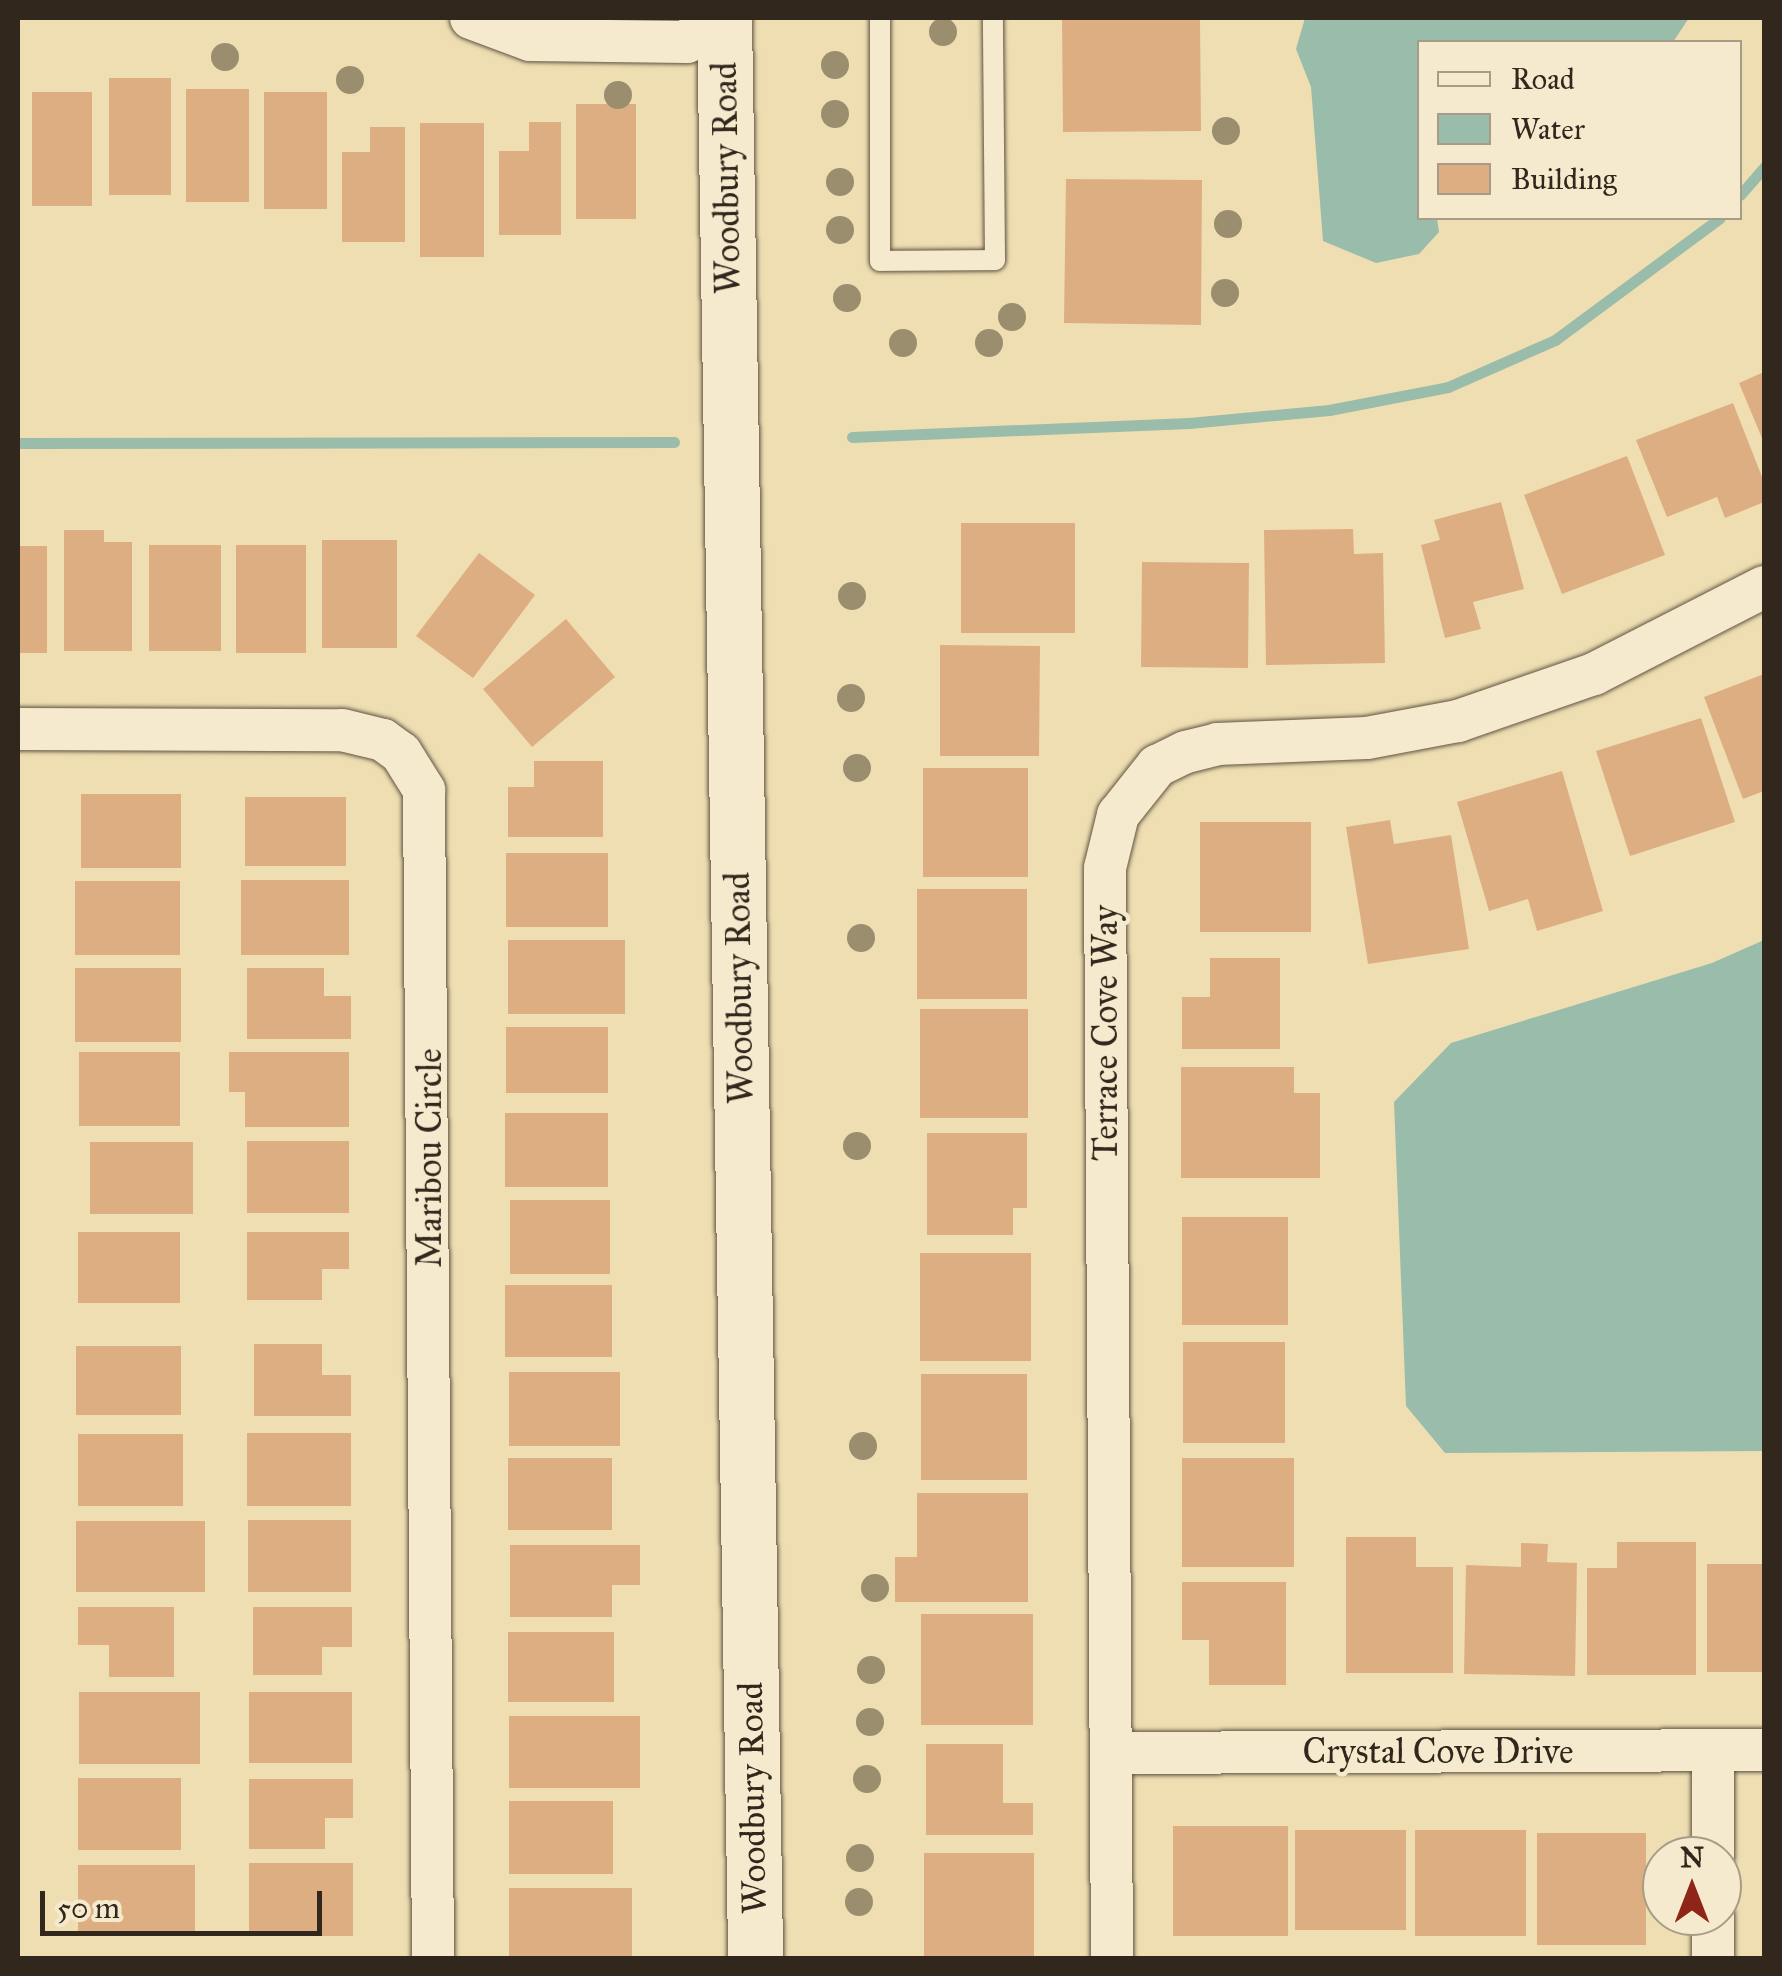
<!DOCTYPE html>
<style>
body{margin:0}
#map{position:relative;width:1782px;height:1976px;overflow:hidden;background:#efdeb2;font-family:"IM FELL Great Primer",serif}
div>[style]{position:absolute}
.water>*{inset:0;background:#9abcaa}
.stream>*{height:11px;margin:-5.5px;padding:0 5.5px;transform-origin:5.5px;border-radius:5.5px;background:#9abcaa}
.building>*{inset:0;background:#deae83}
.roads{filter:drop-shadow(0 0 2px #605542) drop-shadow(0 0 2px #605542)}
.lane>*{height:20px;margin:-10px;padding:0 10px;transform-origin:10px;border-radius:10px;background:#f5eacd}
.street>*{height:42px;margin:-21px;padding:0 21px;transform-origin:21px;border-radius:21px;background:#f5eacd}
.secondary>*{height:55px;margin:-27.5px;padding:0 27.5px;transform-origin:27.5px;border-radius:27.5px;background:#f5eacd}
.trees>*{width:28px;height:28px;margin:-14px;border-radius:50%;background:#9a8e6f}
span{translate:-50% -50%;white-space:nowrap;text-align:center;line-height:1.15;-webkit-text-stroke:9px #f5eacd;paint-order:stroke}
.street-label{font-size:35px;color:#31271d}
.frame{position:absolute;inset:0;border:20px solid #31271d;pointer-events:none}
.legend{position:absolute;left:1417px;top:40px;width:325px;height:180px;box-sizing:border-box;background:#f5eacd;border:2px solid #a79c87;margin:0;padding:12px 18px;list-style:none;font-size:30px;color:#31271d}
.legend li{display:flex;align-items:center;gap:20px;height:50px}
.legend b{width:50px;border:2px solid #a79c87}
.north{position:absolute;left:1642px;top:1836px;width:100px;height:100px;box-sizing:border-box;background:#f5eacd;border:2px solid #a79c87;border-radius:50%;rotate:0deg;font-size:28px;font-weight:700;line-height:40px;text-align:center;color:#31271d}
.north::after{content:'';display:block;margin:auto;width:35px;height:45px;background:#8f2418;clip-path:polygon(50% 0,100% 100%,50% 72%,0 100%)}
.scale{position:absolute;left:40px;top:1891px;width:282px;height:45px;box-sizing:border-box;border:5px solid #31271d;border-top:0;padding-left:12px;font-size:30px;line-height:35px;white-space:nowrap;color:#31271d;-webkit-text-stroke:8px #f5eacd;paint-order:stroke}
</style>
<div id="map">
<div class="water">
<div style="clip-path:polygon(1305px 18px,1689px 18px,1673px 42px,1420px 42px,1420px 218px,1437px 218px,1439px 232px,1419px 254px,1376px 263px,1323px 241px,1311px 87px,1296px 49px)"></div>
<div style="clip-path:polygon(1764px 940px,1764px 1451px,1445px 1453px,1406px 1406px,1394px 1102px,1451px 1043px,1712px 963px)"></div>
</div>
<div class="stream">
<div style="left:1740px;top:195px;width:37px;rotate:-49deg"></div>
<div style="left:852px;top:437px;width:337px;rotate:-2.4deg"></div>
<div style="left:1189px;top:423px;width:141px;rotate:-5.3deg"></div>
<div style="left:1329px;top:410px;width:121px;rotate:-10.9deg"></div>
<div style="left:1448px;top:387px;width:117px;rotate:-23.7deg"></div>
<div style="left:1555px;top:340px;width:205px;rotate:-36.5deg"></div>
<div style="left:18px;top:443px;width:656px;rotate:-0.09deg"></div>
</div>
<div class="building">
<div style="clip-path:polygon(1062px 18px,1200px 18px,1201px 131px,1063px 132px)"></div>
<div style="clip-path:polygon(109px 78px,171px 78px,171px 195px,109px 195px)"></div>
<div style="clip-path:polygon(186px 89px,249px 89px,249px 202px,186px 202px)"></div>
<div style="clip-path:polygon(32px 92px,92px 92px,92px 206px,32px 206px)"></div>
<div style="clip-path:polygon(264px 92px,327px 92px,327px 209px,264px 209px)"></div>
<div style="clip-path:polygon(576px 104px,636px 104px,636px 219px,576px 219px)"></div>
<div style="clip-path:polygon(529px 122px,561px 122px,561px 235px,499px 235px,499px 151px,529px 151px)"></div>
<div style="clip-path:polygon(420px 123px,484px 123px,484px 257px,420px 257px)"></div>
<div style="clip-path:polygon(370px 127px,405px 127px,405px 242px,342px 242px,342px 152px,370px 152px)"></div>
<div style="clip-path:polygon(1066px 179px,1202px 180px,1201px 325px,1064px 323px)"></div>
<div style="clip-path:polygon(1764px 372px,1764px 443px,1739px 383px)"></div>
<div style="clip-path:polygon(1733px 403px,1764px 482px,1764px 502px,1725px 518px,1717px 497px,1667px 517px,1636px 440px)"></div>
<div style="clip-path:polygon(1627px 456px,1665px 555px,1562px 594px,1524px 495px)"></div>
<div style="clip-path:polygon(1501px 502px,1524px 589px,1473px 602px,1481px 629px,1445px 638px,1421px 545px,1440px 540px,1434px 520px)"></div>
<div style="clip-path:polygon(961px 523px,1075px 523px,1075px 633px,961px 633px)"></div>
<div style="clip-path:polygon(1353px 529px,1354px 554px,1383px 553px,1385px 663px,1266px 665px,1264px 530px)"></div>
<div style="clip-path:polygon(64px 530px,104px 530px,104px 542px,132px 542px,132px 651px,64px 651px)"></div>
<div style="clip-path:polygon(322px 540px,397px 540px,397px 648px,322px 648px)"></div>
<div style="clip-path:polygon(149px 545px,221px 545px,221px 651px,149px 651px)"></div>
<div style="clip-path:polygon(236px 545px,306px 545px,306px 653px,236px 653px)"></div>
<div style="clip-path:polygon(18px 546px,47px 546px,47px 653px,18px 653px)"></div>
<div style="clip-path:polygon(479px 553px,535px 595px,473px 678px,416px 636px)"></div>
<div style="clip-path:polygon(1142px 562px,1249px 563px,1248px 668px,1141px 667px)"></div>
<div style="clip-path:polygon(566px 619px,615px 677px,532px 747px,483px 689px)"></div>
<div style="clip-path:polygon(940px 645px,1040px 646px,1039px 756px,940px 756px)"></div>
<div style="clip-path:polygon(1764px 674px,1764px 791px,1743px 799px,1704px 697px)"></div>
<div style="clip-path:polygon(1701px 718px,1735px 822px,1630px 856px,1596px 751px)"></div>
<div style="clip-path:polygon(534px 761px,603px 761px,603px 837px,508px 837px,508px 787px,534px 787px)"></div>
<div style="clip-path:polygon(923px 768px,1028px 768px,1028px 877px,923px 877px)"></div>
<div style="clip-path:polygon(1562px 771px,1603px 911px,1537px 931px,1528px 899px,1489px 911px,1457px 802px)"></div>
<div style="clip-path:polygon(81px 794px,181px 794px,181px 868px,81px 868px)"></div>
<div style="clip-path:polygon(245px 797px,346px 797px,346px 866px,245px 866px)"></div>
<div style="clip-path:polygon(1390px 820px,1394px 844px,1451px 835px,1469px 949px,1368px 964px,1346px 827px)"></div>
<div style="clip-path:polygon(1200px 822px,1311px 822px,1311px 932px,1200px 932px)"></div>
<div style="clip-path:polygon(506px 853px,608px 853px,608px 927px,506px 927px)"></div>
<div style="clip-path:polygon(241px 880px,349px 880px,349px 955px,241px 955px)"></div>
<div style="clip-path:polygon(75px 881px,180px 881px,180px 955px,75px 955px)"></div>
<div style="clip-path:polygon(917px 889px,1027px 889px,1027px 999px,917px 999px)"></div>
<div style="clip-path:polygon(508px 940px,625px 940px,625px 1014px,508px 1014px)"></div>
<div style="clip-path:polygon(1210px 958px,1280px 958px,1280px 1049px,1182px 1049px,1182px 997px,1210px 997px)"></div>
<div style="clip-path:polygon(75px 968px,181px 968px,181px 1042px,75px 1042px)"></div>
<div style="clip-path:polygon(247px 968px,324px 968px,324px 996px,351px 996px,351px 1039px,247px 1039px)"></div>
<div style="clip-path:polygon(920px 1009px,1028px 1009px,1028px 1118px,920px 1118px)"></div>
<div style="clip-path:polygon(506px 1027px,608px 1027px,608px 1093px,506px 1093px)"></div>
<div style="clip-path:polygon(79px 1052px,180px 1052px,180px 1126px,79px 1126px)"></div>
<div style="clip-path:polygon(229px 1052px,349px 1052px,349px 1127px,245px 1127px,245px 1092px,229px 1092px)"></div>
<div style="clip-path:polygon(1181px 1067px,1294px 1067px,1294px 1093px,1320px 1093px,1320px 1178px,1181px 1178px)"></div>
<div style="clip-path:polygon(505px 1113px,608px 1113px,608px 1187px,505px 1187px)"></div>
<div style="clip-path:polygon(927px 1133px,1027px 1133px,1027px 1208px,1013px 1208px,1013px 1235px,927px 1235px)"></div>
<div style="clip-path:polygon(247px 1141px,349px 1141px,349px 1213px,247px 1213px)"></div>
<div style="clip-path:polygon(90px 1142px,193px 1142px,193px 1214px,90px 1214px)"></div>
<div style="clip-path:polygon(510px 1200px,610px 1200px,610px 1274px,510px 1274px)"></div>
<div style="clip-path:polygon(1182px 1217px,1288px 1217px,1288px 1325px,1182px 1325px)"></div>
<div style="clip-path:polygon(78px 1232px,180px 1232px,180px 1303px,78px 1303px)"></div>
<div style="clip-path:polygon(247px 1232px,349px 1232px,349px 1269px,322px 1269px,322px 1300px,247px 1300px)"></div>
<div style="clip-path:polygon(920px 1253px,1031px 1253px,1031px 1361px,920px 1361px)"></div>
<div style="clip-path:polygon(505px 1285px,612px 1285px,612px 1357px,505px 1357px)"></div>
<div style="clip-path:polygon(1183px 1342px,1285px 1342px,1285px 1443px,1183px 1443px)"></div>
<div style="clip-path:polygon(254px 1344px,322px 1344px,322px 1375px,351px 1375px,351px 1416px,254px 1416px)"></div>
<div style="clip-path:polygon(76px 1346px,181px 1346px,181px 1415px,76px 1415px)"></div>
<div style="clip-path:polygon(509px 1372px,620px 1372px,620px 1446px,509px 1446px)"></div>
<div style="clip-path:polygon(921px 1374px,1027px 1374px,1027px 1480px,921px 1480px)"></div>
<div style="clip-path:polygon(247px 1433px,351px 1433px,351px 1506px,247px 1506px)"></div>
<div style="clip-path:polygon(78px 1434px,183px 1434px,183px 1506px,78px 1506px)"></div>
<div style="clip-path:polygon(508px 1458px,612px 1458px,612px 1530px,508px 1530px)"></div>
<div style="clip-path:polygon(1182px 1458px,1294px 1458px,1294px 1567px,1182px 1567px)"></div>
<div style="clip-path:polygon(917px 1493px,1028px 1493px,1028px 1602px,895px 1602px,895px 1557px,917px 1557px)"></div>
<div style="clip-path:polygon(248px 1520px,351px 1520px,351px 1592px,248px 1592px)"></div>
<div style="clip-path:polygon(76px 1521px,205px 1521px,205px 1592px,76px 1592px)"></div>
<div style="clip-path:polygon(1346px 1537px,1416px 1537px,1416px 1567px,1453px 1567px,1453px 1673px,1346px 1673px)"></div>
<div style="clip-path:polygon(1617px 1542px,1696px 1542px,1696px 1675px,1587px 1675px,1587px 1568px,1617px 1568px)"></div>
<div style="clip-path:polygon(1521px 1543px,1548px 1544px,1547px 1562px,1577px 1563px,1575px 1676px,1464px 1674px,1466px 1565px,1521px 1567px)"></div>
<div style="clip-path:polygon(510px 1545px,640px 1545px,640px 1585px,612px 1585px,612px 1617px,510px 1617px)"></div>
<div style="clip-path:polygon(1707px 1564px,1764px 1564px,1764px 1672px,1707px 1672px)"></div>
<div style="clip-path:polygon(1182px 1582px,1286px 1582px,1286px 1685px,1209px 1685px,1209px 1640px,1182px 1640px)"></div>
<div style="clip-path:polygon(78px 1607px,174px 1607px,174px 1677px,109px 1677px,109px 1645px,78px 1645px)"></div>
<div style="clip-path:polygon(253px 1607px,352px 1607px,352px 1647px,322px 1647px,322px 1675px,253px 1675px)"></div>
<div style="clip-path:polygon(921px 1614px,1033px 1614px,1033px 1725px,921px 1725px)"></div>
<div style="clip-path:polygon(508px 1632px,614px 1632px,614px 1702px,508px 1702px)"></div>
<div style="clip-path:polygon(79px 1692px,200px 1692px,200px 1764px,79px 1764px)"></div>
<div style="clip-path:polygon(249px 1692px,352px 1692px,352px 1763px,249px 1763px)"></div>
<div style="clip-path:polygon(509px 1716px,640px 1716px,640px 1788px,509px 1788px)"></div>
<div style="clip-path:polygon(926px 1744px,1003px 1744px,1003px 1803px,1033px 1803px,1033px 1835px,926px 1835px)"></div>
<div style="clip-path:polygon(78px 1778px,181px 1778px,181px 1850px,78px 1850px)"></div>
<div style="clip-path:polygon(249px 1779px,353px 1779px,353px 1818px,325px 1818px,325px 1849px,249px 1849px)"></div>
<div style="clip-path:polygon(509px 1801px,613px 1801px,613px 1874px,509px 1874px)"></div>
<div style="clip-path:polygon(1173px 1826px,1288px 1826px,1288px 1936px,1173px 1936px)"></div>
<div style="clip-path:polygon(1295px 1830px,1406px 1830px,1406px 1930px,1295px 1930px)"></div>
<div style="clip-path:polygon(1415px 1830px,1526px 1830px,1526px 1936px,1415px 1936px)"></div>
<div style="clip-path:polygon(1537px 1833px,1646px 1833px,1646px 1945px,1537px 1945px)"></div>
<div style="clip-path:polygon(924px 1853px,1034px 1853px,1034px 1958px,924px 1958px)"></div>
<div style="clip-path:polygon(249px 1863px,353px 1863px,353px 1936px,249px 1936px)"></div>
<div style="clip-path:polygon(78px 1865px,195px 1865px,195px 1936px,78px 1936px)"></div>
<div style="clip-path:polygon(509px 1888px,632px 1888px,632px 1958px,509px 1958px)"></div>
</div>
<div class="roads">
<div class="lane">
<div style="left:880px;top:18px;width:243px;rotate:90deg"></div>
<div style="left:880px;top:261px;width:115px;rotate:-0.5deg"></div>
<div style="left:995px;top:260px;width:242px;rotate:-90.5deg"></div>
</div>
<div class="street">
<div style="left:471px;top:18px;width:63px;rotate:20.4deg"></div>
<div style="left:530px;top:40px;width:157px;rotate:0.7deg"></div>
<div style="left:687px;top:42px;width:35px;rotate:-44deg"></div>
<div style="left:18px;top:729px;width:324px;rotate:0.2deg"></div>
<div style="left:342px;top:730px;width:42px;rotate:13.7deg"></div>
<div style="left:383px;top:740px;width:22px;rotate:36deg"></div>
<div style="left:401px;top:753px;width:44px;rotate:58.1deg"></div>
<div style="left:424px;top:790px;width:1168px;rotate:89.56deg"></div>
<div style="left:1713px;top:1751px;width:105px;rotate:90deg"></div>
<div style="left:1112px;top:1753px;width:652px;rotate:-0.26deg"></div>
<div style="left:1713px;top:1916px;width:42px;rotate:90deg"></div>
<div style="left:1112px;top:1958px;width:1090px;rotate:-90.37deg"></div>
<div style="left:1105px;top:868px;width:55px;rotate:-76.2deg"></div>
<div style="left:1118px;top:815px;width:63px;rotate:-51.5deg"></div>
<div style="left:1157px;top:766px;width:32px;rotate:-26deg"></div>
<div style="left:1186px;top:752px;width:32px;rotate:-14deg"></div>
<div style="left:1217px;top:744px;width:150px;rotate:-2.3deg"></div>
<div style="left:1367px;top:738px;width:93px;rotate:-10.6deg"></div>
<div style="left:1458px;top:721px;width:144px;rotate:-19.1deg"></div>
<div style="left:1594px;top:674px;width:191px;rotate:-27.1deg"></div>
</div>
<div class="secondary">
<div style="left:724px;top:18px;width:1940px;rotate:89.08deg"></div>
</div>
</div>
<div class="trees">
<div style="left:943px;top:32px"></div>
<div style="left:225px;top:57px"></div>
<div style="left:835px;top:65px"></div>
<div style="left:350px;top:80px"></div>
<div style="left:618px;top:95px"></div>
<div style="left:835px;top:114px"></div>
<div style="left:1226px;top:131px"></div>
<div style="left:840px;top:182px"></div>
<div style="left:1228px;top:224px"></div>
<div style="left:840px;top:230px"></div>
<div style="left:1225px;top:293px"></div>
<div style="left:847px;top:298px"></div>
<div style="left:1012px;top:317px"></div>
<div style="left:903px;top:343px"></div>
<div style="left:989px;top:343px"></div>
<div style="left:852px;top:596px"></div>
<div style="left:851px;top:698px"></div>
<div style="left:857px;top:768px"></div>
<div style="left:861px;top:938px"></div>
<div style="left:857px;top:1146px"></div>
<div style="left:863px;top:1446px"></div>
<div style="left:875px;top:1588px"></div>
<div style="left:871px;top:1670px"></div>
<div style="left:870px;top:1722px"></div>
<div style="left:867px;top:1779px"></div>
<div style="left:860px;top:1858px"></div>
<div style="left:859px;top:1902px"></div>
</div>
<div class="street-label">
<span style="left:727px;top:178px;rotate:-91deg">Woodbury Road</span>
<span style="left:740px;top:988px;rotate:-91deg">Woodbury Road</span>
<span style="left:1106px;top:1033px;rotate:-90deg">Terrace Cove Way</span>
<span style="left:430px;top:1158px;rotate:-90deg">Maribou Circle</span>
<span style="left:1438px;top:1752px">Crystal Cove Drive</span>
<span style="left:753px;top:1798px;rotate:-91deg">Woodbury Road</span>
</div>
<div class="frame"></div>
<ul class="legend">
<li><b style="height:12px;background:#f5eacd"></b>Road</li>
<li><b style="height:28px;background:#9abcaa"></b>Water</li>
<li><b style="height:28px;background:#deae83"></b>Building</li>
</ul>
<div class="north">N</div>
<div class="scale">50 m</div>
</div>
